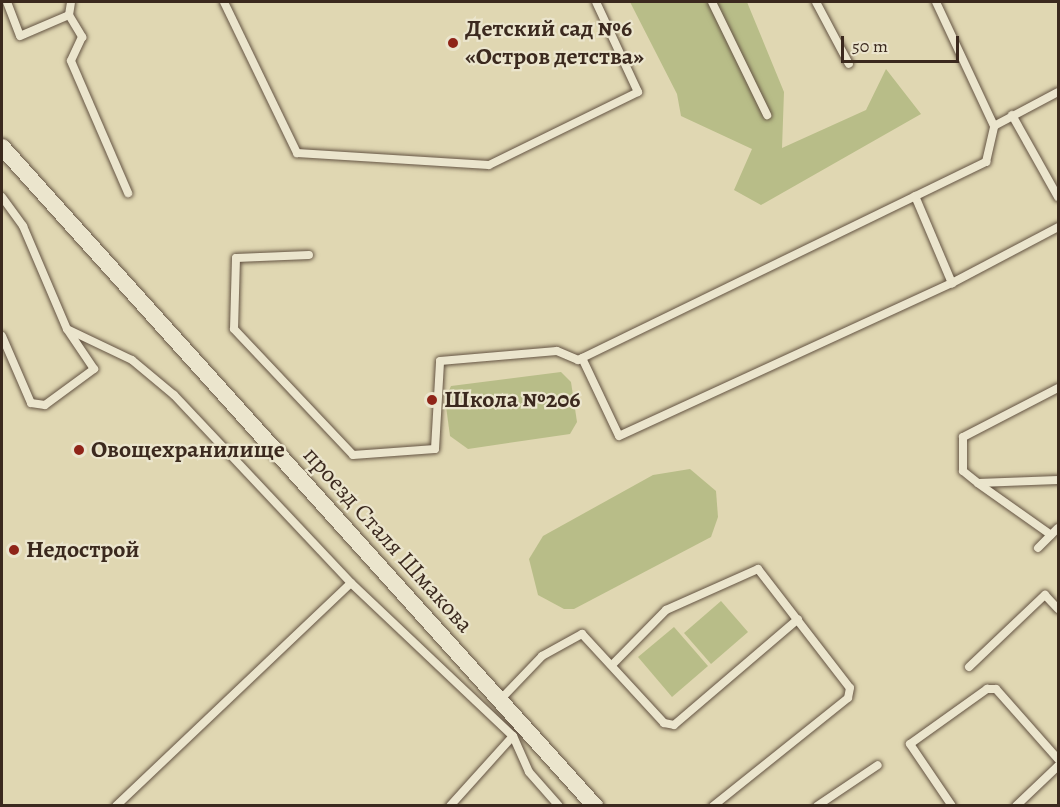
<!DOCTYPE html>
<meta charset="utf-8">
<style>
body{margin:0}
#map{position:relative;width:1060px;height:807px;overflow:hidden;background:#e0d7b2;font-family:Alegreya,serif}
div>[style]{position:absolute}
.green>*{inset:0;background:#b8bd88}
.roads{filter:drop-shadow(0 0 2px #645443) drop-shadow(0 0 2px #645443)}
.service>*{height:8px;margin:-4px;padding:0 4px;transform-origin:4px;border-radius:4px;background:#ebe5cd}
.minor>*{height:16px;margin:-8px;padding:0 8px;transform-origin:8px;border-radius:8px;background:#ebe5cd}
.dots>*{width:16px;height:16px;translate:-50% -50%;box-sizing:border-box;border:3px solid #ebe5cd;border-radius:50%}
span{translate:-50% -50%;white-space:nowrap;text-align:center;line-height:1.15;-webkit-text-stroke:4.5px #ebe5cd;paint-order:stroke}
.poi-label{font-size:24px;color:#3b291e;font-weight:700}
.left{translate:0 -50%;text-align:left}
.street-label{font-size:24px;color:#3b291e}
.frame{position:absolute;inset:0;border:3px solid #3b291e;pointer-events:none}
.scale{position:absolute;left:841px;top:36px;width:118px;height:27px;box-sizing:border-box;border:3px solid #3b291e;border-top:0;padding-left:8px;font-size:18px;line-height:21px;white-space:nowrap;color:#3b291e;-webkit-text-stroke:4px #ebe5cd;paint-order:stroke}
</style>
<div id="map">
<div class="green">
<div style="clip-path:polygon(630px 2px,747px 2px,784px 92px,782px 148px,866px 110px,886px 69px,921px 114px,761px 205px,734px 190px,752px 149px,681px 116px,677px 94px)"></div>
<div style="clip-path:polygon(561px 372px,571px 382px,577px 422px,570px 434px,468px 449px,450px 436px,445px 399px,451px 386px)"></div>
<div style="clip-path:polygon(690px 469px,716px 491px,718px 517px,711px 537px,574px 609px,564px 609px,538px 595px,529px 559px,543px 536px,653px 475px)"></div>
<div style="clip-path:polygon(721px 601px,748px 632px,711px 664px,684px 633px)"></div>
<div style="clip-path:polygon(674px 627px,708px 666px,672px 697px,638px 657px)"></div>
</div>
<div class="roads">
<div class="service">
<div style="left:7px;top:2px;width:36px;rotate:69deg"></div>
<div style="left:20px;top:36px;width:53px;rotate:-23.2deg"></div>
<div style="left:69px;top:15px;width:13px;rotate:-81deg"></div>
<div style="left:224px;top:2px;width:168px;rotate:64.2deg"></div>
<div style="left:297px;top:153px;width:192px;rotate:3.6deg"></div>
<div style="left:489px;top:165px;width:166px;rotate:-26.1deg"></div>
<div style="left:638px;top:92px;width:99px;rotate:-115deg"></div>
<div style="left:712px;top:2px;width:126px;rotate:64deg"></div>
<div style="left:816px;top:2px;width:70px;rotate:62deg"></div>
<div style="left:936px;top:2px;width:137px;rotate:64.9deg"></div>
<div style="left:69px;top:15px;width:26px;rotate:59deg"></div>
<div style="left:82px;top:37px;width:26px;rotate:115deg"></div>
<div style="left:71px;top:61px;width:144px;rotate:66.6deg"></div>
<div style="left:1012px;top:115px;width:94px;rotate:60.7deg"></div>
<div style="left:915px;top:196px;width:95px;rotate:67deg"></div>
<div style="left:2px;top:197px;width:36px;rotate:54deg"></div>
<div style="left:23px;top:226px;width:112px;rotate:66.9deg"></div>
<div style="left:67px;top:329px;width:72px;rotate:25.5deg"></div>
<div style="left:132px;top:360px;width:55px;rotate:39.8deg"></div>
<div style="left:174px;top:395px;width:258px;rotate:46.7deg"></div>
<div style="left:351px;top:583px;width:223px;rotate:43.4deg"></div>
<div style="left:513px;top:736px;width:39px;rotate:66deg"></div>
<div style="left:529px;top:772px;width:45px;rotate:48.6deg"></div>
<div style="left:309px;top:255px;width:73px;rotate:177.6deg"></div>
<div style="left:236px;top:258px;width:71px;rotate:91.6deg"></div>
<div style="left:234px;top:329px;width:173px;rotate:46.6deg"></div>
<div style="left:353px;top:455px;width:82px;rotate:-4.2deg"></div>
<div style="left:435px;top:449px;width:88px;rotate:-86.7deg"></div>
<div style="left:440px;top:361px;width:117px;rotate:-4.9deg"></div>
<div style="left:557px;top:351px;width:23px;rotate:23deg"></div>
<div style="left:578px;top:360px;width:454px;rotate:-25.9deg"></div>
<div style="left:986px;top:162px;width:37px;rotate:-77deg"></div>
<div style="left:994px;top:126px;width:72px;rotate:-28deg"></div>
<div style="left:2px;top:336px;width:73px;rotate:66.6deg"></div>
<div style="left:31px;top:403px;width:14px;rotate:8deg"></div>
<div style="left:45px;top:405px;width:61px;rotate:-36.3deg"></div>
<div style="left:94px;top:369px;width:48px;rotate:-124deg"></div>
<div style="left:582px;top:358px;width:86px;rotate:64.6deg"></div>
<div style="left:619px;top:436px;width:366px;rotate:-24.7deg"></div>
<div style="left:952px;top:283px;width:120px;rotate:-27.8deg"></div>
<div style="left:1058px;top:388px;width:107px;rotate:152.7deg"></div>
<div style="left:963px;top:437px;width:34px;rotate:90deg"></div>
<div style="left:963px;top:471px;width:19px;rotate:39deg"></div>
<div style="left:978px;top:483px;width:80px;rotate:-2.1deg"></div>
<div style="left:979px;top:484px;width:88px;rotate:35.3deg"></div>
<div style="left:1038px;top:548px;width:28px;rotate:-45deg"></div>
<div style="left:612px;top:665px;width:77px;rotate:-45.5deg"></div>
<div style="left:666px;top:610px;width:101px;rotate:-24deg"></div>
<div style="left:758px;top:569px;width:150px;rotate:52.3deg"></div>
<div style="left:850px;top:688px;width:10px;rotate:101deg"></div>
<div style="left:848px;top:698px;width:173px;rotate:141.3deg"></div>
<div style="left:969px;top:667px;width:105px;rotate:-43.5deg"></div>
<div style="left:1045px;top:595px;width:19px;rotate:47deg"></div>
<div style="left:500px;top:700px;width:61px;rotate:-46.3deg"></div>
<div style="left:542px;top:656px;width:46px;rotate:-28.8deg"></div>
<div style="left:582px;top:634px;width:121px;rotate:47.3deg"></div>
<div style="left:664px;top:723px;width:10px;rotate:11deg"></div>
<div style="left:674px;top:725px;width:163px;rotate:-40.5deg"></div>
<div style="left:116px;top:806px;width:324px;rotate:-43.5deg"></div>
<div style="left:450px;top:806px;width:94px;rotate:-48deg"></div>
<div style="left:817px;top:806px;width:73px;rotate:-33.9deg"></div>
<div style="left:952px;top:806px;width:75px;rotate:-124.1deg"></div>
<div style="left:910px;top:744px;width:95px;rotate:-35.5deg"></div>
<div style="left:987px;top:689px;width:9px"></div>
<div style="left:996px;top:689px;width:94px;rotate:48.5deg"></div>
<div style="left:1016px;top:806px;width:58px;rotate:-43.6deg"></div>
</div>
<div class="minor">
<div style="left:2px;top:147px;width:887px;rotate:48.02deg"></div>
</div>
</div>
<div class="dots">
<div style="left:453px;top:43px;background:#8f2418"></div>
<div style="left:432px;top:400px;background:#8f2418"></div>
<div style="left:79px;top:450px;background:#8f2418"></div>
<div style="left:14px;top:550px;background:#8f2418"></div>
</div>
<div class="poi-label">
<span class="left" style="left:465px;top:43px">Детский сад №6<br>«Остров детства»</span>
<span class="left" style="left:444px;top:400px">Школа №206</span>
<span class="left" style="left:91px;top:450px">Овощехранилище</span>
<span class="left" style="left:26px;top:550px">Недострой</span>
</div>
<div class="street-label">
<span style="left:388px;top:540px;rotate:48deg">проезд Сталя Шмакова</span>
</div>
<div class="frame"></div>
<div class="scale">50 m</div>
</div>
